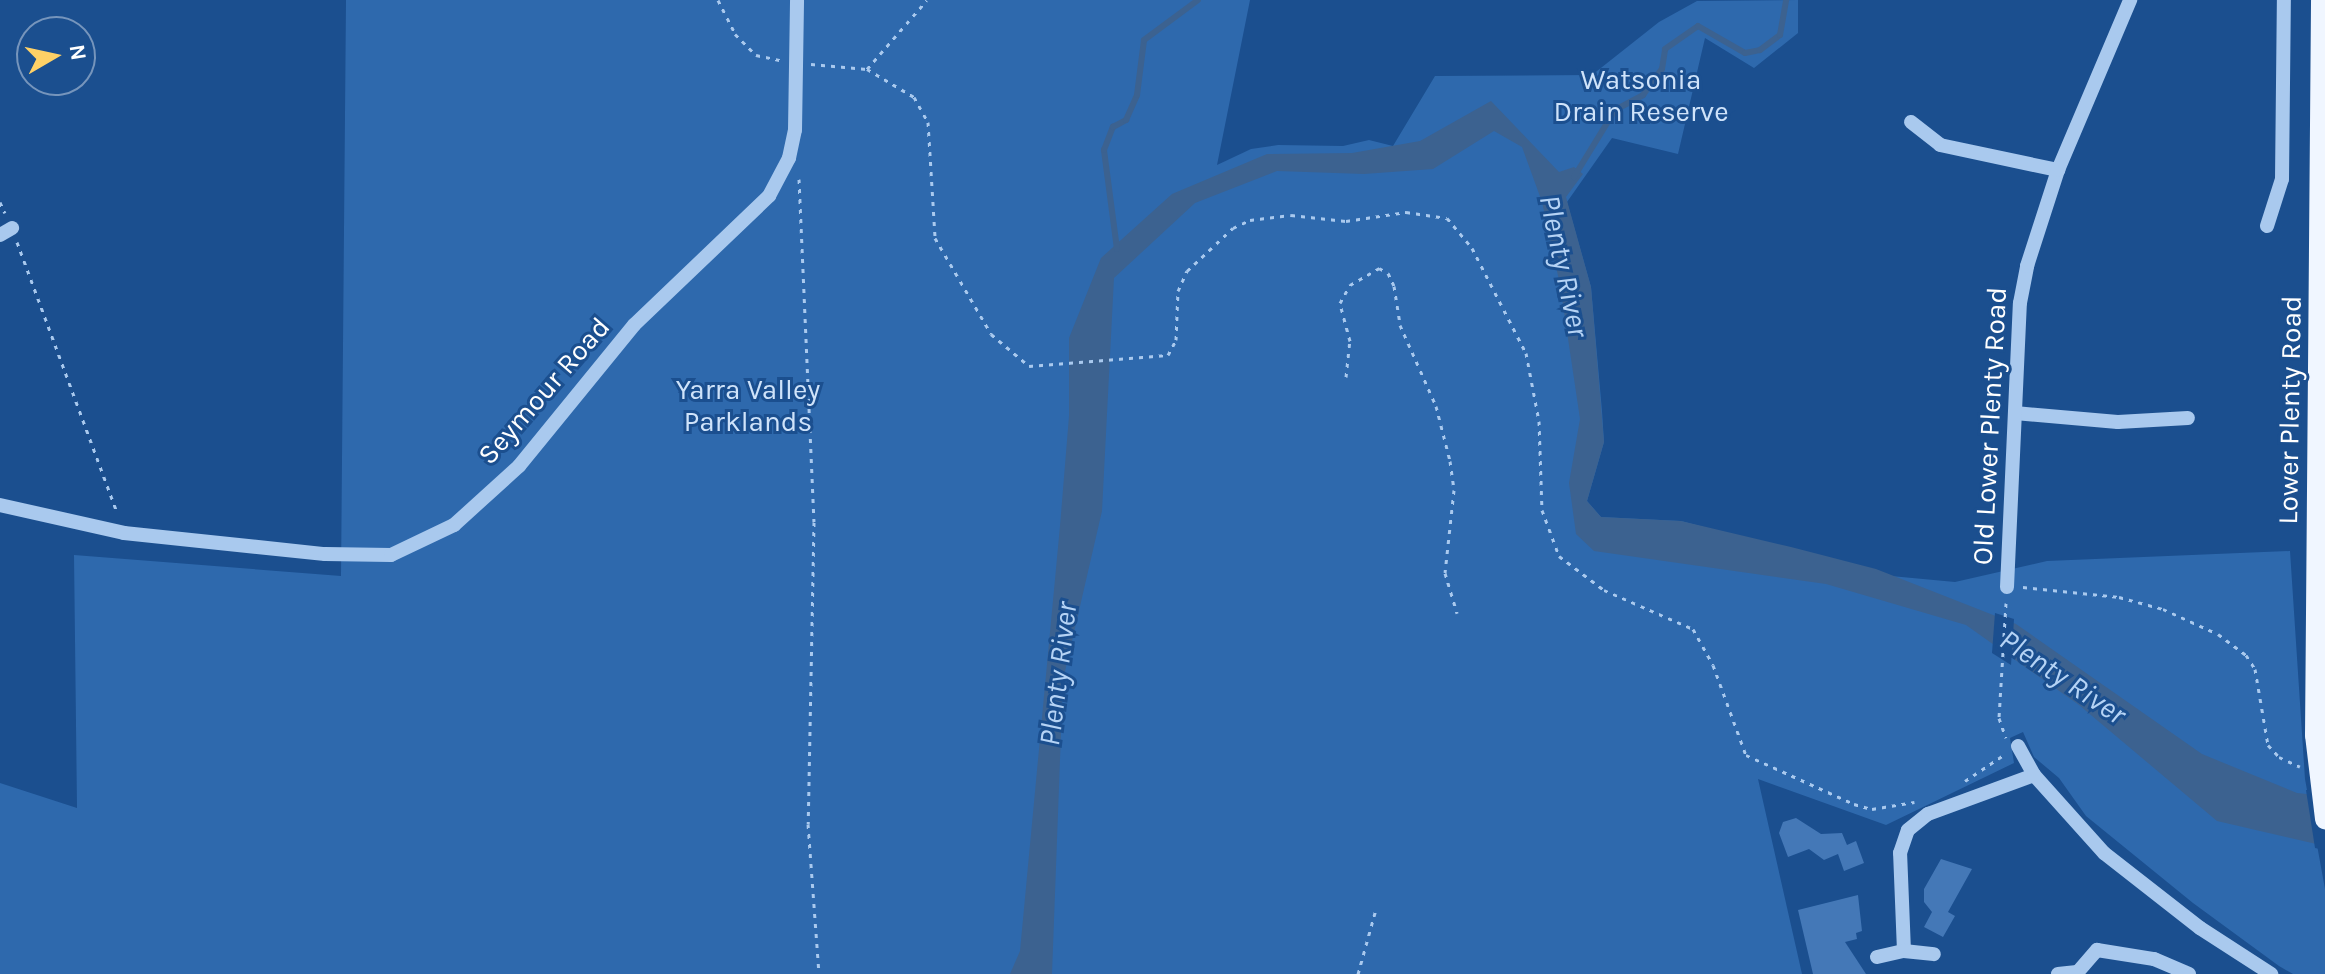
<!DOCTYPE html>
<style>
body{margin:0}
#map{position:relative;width:2325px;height:974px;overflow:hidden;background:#1b4f8f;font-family:Karla,sans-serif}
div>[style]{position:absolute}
.green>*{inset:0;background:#2e69ad}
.water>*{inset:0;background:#3c6290}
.pier>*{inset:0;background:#1b4f8f}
.stream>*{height:6px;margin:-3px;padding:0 3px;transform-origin:3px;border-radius:3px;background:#3c6290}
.building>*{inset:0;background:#4478b7}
.path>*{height:3px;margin-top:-1.5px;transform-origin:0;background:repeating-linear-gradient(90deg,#a9c9ee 0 4px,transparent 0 10px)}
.minor>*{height:14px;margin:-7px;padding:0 7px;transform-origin:7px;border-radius:7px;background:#a9c9ee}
.major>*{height:20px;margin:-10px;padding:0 10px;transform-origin:10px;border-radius:10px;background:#f0f6ff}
.major-bridge>*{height:20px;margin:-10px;padding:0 10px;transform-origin:10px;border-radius:10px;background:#f0f6ff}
span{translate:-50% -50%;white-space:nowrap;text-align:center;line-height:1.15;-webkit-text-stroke:6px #1b4f8f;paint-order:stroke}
.park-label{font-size:28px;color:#cfe3fa}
.street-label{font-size:28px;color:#fff}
.water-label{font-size:30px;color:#b5d3f5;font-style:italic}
.north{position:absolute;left:16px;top:16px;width:80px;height:80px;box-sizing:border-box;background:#1b4f8f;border:2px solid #7695bc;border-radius:50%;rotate:81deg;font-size:22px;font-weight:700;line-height:32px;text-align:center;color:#fff}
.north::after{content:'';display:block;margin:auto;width:28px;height:36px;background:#ffd166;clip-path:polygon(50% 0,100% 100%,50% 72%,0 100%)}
</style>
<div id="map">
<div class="green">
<div style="clip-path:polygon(346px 0,1250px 0,1217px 165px,1251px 149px,1278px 145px,1343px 146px,1369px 140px,1393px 146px,1435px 76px,1592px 75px,1659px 22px,1697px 1px,1798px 0,1798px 33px,1754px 68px,1705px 38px,1678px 154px,1612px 138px,1567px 202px,1591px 287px,1602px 411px,1604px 442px,1587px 501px,1601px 517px,1681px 521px,1891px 576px,1955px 582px,2047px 561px,2290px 551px,2305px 779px,2325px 889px,2325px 974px,2293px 974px,2279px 966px,2193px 903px,2086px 816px,2059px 778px,2034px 757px,2023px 732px,2010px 738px,2014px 763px,1886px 825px,1758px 779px,1802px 974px,0 974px,0 783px,77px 808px,74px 555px,341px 576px)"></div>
</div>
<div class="water">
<div style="clip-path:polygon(1491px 101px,1559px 172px,1574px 167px,1583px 174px,1566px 197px,1591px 287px,1604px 442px,1587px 501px,1601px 517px,1681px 521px,1791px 547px,1876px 569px,2016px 624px,2202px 754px,2297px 793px,2325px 796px,2325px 846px,2217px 821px,2079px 705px,1966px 625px,1826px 584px,1594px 551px,1576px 534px,1569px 483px,1580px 419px,1560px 285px,1542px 202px,1522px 147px,1494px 131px,1433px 169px,1364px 174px,1277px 171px,1195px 203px,1114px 278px,1102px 511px,1063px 680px,1052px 974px,1010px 974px,1020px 951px,1060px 526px,1069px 416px,1069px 338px,1101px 258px,1172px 194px,1267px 154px,1352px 153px,1420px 141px)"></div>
</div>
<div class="pier">
<div style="clip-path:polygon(1995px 613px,2014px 619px,2011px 665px,1992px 653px)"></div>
<div style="clip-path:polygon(2306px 790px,2325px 792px,2325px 850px,2315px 848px)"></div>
</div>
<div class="stream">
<div style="left:1574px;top:177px;width:79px;rotate:-58.5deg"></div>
<div style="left:1615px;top:110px;width:32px;rotate:-28deg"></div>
<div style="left:1643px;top:95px;width:32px;rotate:-54deg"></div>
<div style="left:1662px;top:69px;width:20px;rotate:-81deg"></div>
<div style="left:1665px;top:49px;width:40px;rotate:-34.9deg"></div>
<div style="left:1698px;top:26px;width:54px;rotate:29.9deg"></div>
<div style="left:1745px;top:53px;width:15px;rotate:-11deg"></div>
<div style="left:1760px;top:50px;width:25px;rotate:-37deg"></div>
<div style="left:1780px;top:35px;width:36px;rotate:-80deg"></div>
<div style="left:1117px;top:249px;width:100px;rotate:-97.5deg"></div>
<div style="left:1104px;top:150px;width:25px;rotate:-69deg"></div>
<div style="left:1113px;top:127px;width:15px;rotate:-28deg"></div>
<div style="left:1126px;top:120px;width:27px;rotate:-66deg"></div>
<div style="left:1137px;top:95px;width:55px;rotate:-82.7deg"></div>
<div style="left:1144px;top:40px;width:67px;rotate:-36.5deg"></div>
</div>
<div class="building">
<div style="clip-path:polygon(1796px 818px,1821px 834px,1842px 833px,1847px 845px,1856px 841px,1864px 863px,1844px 871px,1838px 854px,1824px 860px,1809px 849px,1788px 857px,1779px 833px,1783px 822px)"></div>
<div style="clip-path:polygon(1941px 859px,1972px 869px,1948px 912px,1955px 916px,1943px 937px,1924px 927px,1932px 912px,1924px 902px,1924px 889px)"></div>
<div style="clip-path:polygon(1858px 895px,1862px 931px,1856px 933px,1857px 939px,1845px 942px,1866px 974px,1813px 974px,1798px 910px)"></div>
</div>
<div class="path">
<div style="left:718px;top:0;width:38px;rotate:63deg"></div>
<div style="left:735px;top:34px;width:30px;rotate:45deg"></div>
<div style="left:756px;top:55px;width:25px;rotate:12deg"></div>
<div style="left:811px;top:64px;width:56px;rotate:5.1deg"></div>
<div style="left:867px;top:69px;width:55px;rotate:30.8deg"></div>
<div style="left:914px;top:97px;width:29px;rotate:61deg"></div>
<div style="left:928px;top:122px;width:116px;rotate:86.5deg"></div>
<div style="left:935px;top:238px;width:111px;rotate:59.7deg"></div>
<div style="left:991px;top:334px;width:50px;rotate:40.1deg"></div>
<div style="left:1029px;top:366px;width:139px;rotate:-4.5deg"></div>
<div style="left:1168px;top:355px;width:17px;rotate:-62deg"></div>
<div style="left:1176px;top:340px;width:49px;rotate:-87.7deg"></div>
<div style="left:1178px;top:291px;width:22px;rotate:-66deg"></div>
<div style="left:1187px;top:271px;width:63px;rotate:-43.1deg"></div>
<div style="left:1233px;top:228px;width:19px;rotate:-25deg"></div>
<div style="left:1250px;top:220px;width:41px;rotate:-7deg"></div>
<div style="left:1291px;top:215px;width:55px;rotate:6.2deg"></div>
<div style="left:1346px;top:221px;width:61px;rotate:-8.5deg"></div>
<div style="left:1406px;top:212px;width:41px;rotate:8.3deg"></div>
<div style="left:1447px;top:218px;width:39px;rotate:50deg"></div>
<div style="left:1472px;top:248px;width:118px;rotate:62.8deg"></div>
<div style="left:1526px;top:353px;width:69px;rotate:79.2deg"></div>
<div style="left:1539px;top:421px;width:89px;rotate:88.1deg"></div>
<div style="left:1542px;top:510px;width:49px;rotate:69.7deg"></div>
<div style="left:1559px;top:556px;width:56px;rotate:37.1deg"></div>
<div style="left:1604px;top:590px;width:97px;rotate:23.7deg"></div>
<div style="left:1693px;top:629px;width:41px;rotate:60.9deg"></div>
<div style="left:1713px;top:665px;width:96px;rotate:69.9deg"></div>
<div style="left:1746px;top:755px;width:119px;rotate:24.4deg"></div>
<div style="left:1854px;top:804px;width:19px;rotate:16deg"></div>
<div style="left:1872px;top:809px;width:43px;rotate:-9.5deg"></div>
<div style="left:867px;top:69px;width:91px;rotate:-49deg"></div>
<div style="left:799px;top:179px;width:343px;rotate:87.5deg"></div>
<div style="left:814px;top:522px;width:302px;rotate:91.1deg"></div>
<div style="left:808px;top:824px;width:150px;rotate:85.8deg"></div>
<div style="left:0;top:202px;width:12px;rotate:66deg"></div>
<div style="left:17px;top:242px;width:289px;rotate:69.7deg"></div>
<div style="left:1346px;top:377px;width:36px;rotate:-84deg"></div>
<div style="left:1350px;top:341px;width:39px;rotate:-105deg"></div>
<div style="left:1340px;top:303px;width:21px;rotate:-61deg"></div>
<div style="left:1350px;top:285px;width:34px;rotate:-30deg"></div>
<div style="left:1379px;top:268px;width:10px;rotate:29deg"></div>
<div style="left:1388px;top:273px;width:14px;rotate:65deg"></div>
<div style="left:1394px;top:286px;width:39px;rotate:81deg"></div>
<div style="left:1400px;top:325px;width:89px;rotate:66deg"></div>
<div style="left:1436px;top:406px;width:57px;rotate:75.7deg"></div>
<div style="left:1450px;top:461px;width:29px;rotate:82deg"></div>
<div style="left:1454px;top:490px;width:83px;rotate:96.2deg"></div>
<div style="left:1445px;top:573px;width:42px;rotate:73.3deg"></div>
<div style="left:2023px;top:587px;width:97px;rotate:5.9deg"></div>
<div style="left:2119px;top:597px;width:46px;rotate:15.3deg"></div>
<div style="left:2163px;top:609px;width:60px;rotate:24.4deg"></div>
<div style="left:2218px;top:634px;width:35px;rotate:37deg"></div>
<div style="left:2246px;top:655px;width:17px;rotate:57deg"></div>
<div style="left:2255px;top:669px;width:77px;rotate:80.3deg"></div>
<div style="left:2268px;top:745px;width:16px;rotate:47deg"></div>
<div style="left:2279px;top:757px;width:23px;rotate:25deg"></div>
<div style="left:2006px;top:603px;width:115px;rotate:93.5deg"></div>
<div style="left:1999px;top:718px;width:21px;rotate:71deg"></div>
<div style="left:1965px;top:781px;width:48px;rotate:-34deg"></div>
<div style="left:1358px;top:974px;width:67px;rotate:-74.5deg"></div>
</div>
<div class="minor">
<div style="left:1911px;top:122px;width:37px;rotate:38deg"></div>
<div style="left:1940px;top:145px;width:121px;rotate:12deg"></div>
<div style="left:2267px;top:226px;width:49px;rotate:-72.3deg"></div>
<div style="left:2282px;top:179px;width:179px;rotate:-89.4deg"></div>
<div style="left:0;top:235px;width:14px;rotate:-30deg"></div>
<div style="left:2015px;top:413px;width:103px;rotate:5deg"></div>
<div style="left:2118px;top:422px;width:70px;rotate:-3.3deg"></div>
<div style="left:0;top:505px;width:127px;rotate:12.7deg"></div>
<div style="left:124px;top:533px;width:202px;rotate:6deg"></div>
<div style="left:325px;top:554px;width:66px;rotate:0.9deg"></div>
<div style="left:391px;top:555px;width:70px;rotate:-25.5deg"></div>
<div style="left:454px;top:525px;width:88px;rotate:-42.2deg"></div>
<div style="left:519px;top:466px;width:182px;rotate:-50.8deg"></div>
<div style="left:634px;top:325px;width:187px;rotate:-43.7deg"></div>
<div style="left:769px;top:196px;width:43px;rotate:-62.2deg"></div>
<div style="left:789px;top:158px;width:29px;rotate:-78deg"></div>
<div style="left:795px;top:130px;width:130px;rotate:-89.1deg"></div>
<div style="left:2007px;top:587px;width:284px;rotate:-87.4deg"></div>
<div style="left:2020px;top:303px;width:38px;rotate:-79deg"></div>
<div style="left:2027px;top:266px;width:101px;rotate:-72.1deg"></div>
<div style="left:2058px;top:170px;width:185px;rotate:-67deg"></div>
<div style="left:2018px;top:746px;width:33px;rotate:61deg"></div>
<div style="left:1904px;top:951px;width:98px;rotate:-92.3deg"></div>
<div style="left:1900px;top:853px;width:24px;rotate:-71deg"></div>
<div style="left:1908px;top:830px;width:26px;rotate:-39deg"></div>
<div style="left:1928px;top:814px;width:113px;rotate:-20.2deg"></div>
<div style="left:2034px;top:775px;width:105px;rotate:48.1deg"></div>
<div style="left:2104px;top:853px;width:122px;rotate:38deg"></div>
<div style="left:2200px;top:928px;width:85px;rotate:32.9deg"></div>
<div style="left:1877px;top:957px;width:28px;rotate:-13deg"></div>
<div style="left:1904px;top:951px;width:30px;rotate:6deg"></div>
<div style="left:2058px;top:974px;width:19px;rotate:-6deg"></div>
<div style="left:2076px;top:974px;width:32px;rotate:-49deg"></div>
<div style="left:2097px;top:950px;width:58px;rotate:9deg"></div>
<div style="left:2154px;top:959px;width:38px;rotate:23deg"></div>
</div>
<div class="major">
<div style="left:2315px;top:735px;width:735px;rotate:-89.53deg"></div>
</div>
<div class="major-bridge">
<div style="left:2315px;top:735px;width:85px;rotate:83.2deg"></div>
</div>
<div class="park-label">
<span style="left:1641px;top:96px">Watsonia<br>Drain Reserve</span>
<span style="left:748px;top:406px">Yarra Valley<br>Parklands</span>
</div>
<div class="street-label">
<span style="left:544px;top:391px;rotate:-49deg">Seymour Road</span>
<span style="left:2290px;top:410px;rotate:-89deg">Lower Plenty Road</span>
<span style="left:1990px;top:426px;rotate:-87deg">Old Lower Plenty Road</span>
</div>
<div class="water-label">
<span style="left:1564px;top:266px;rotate:78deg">Plenty River</span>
<span style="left:1058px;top:674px;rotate:-83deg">Plenty River</span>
<span style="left:2063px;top:677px;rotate:34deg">Plenty River</span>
</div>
<div class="north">N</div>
</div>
